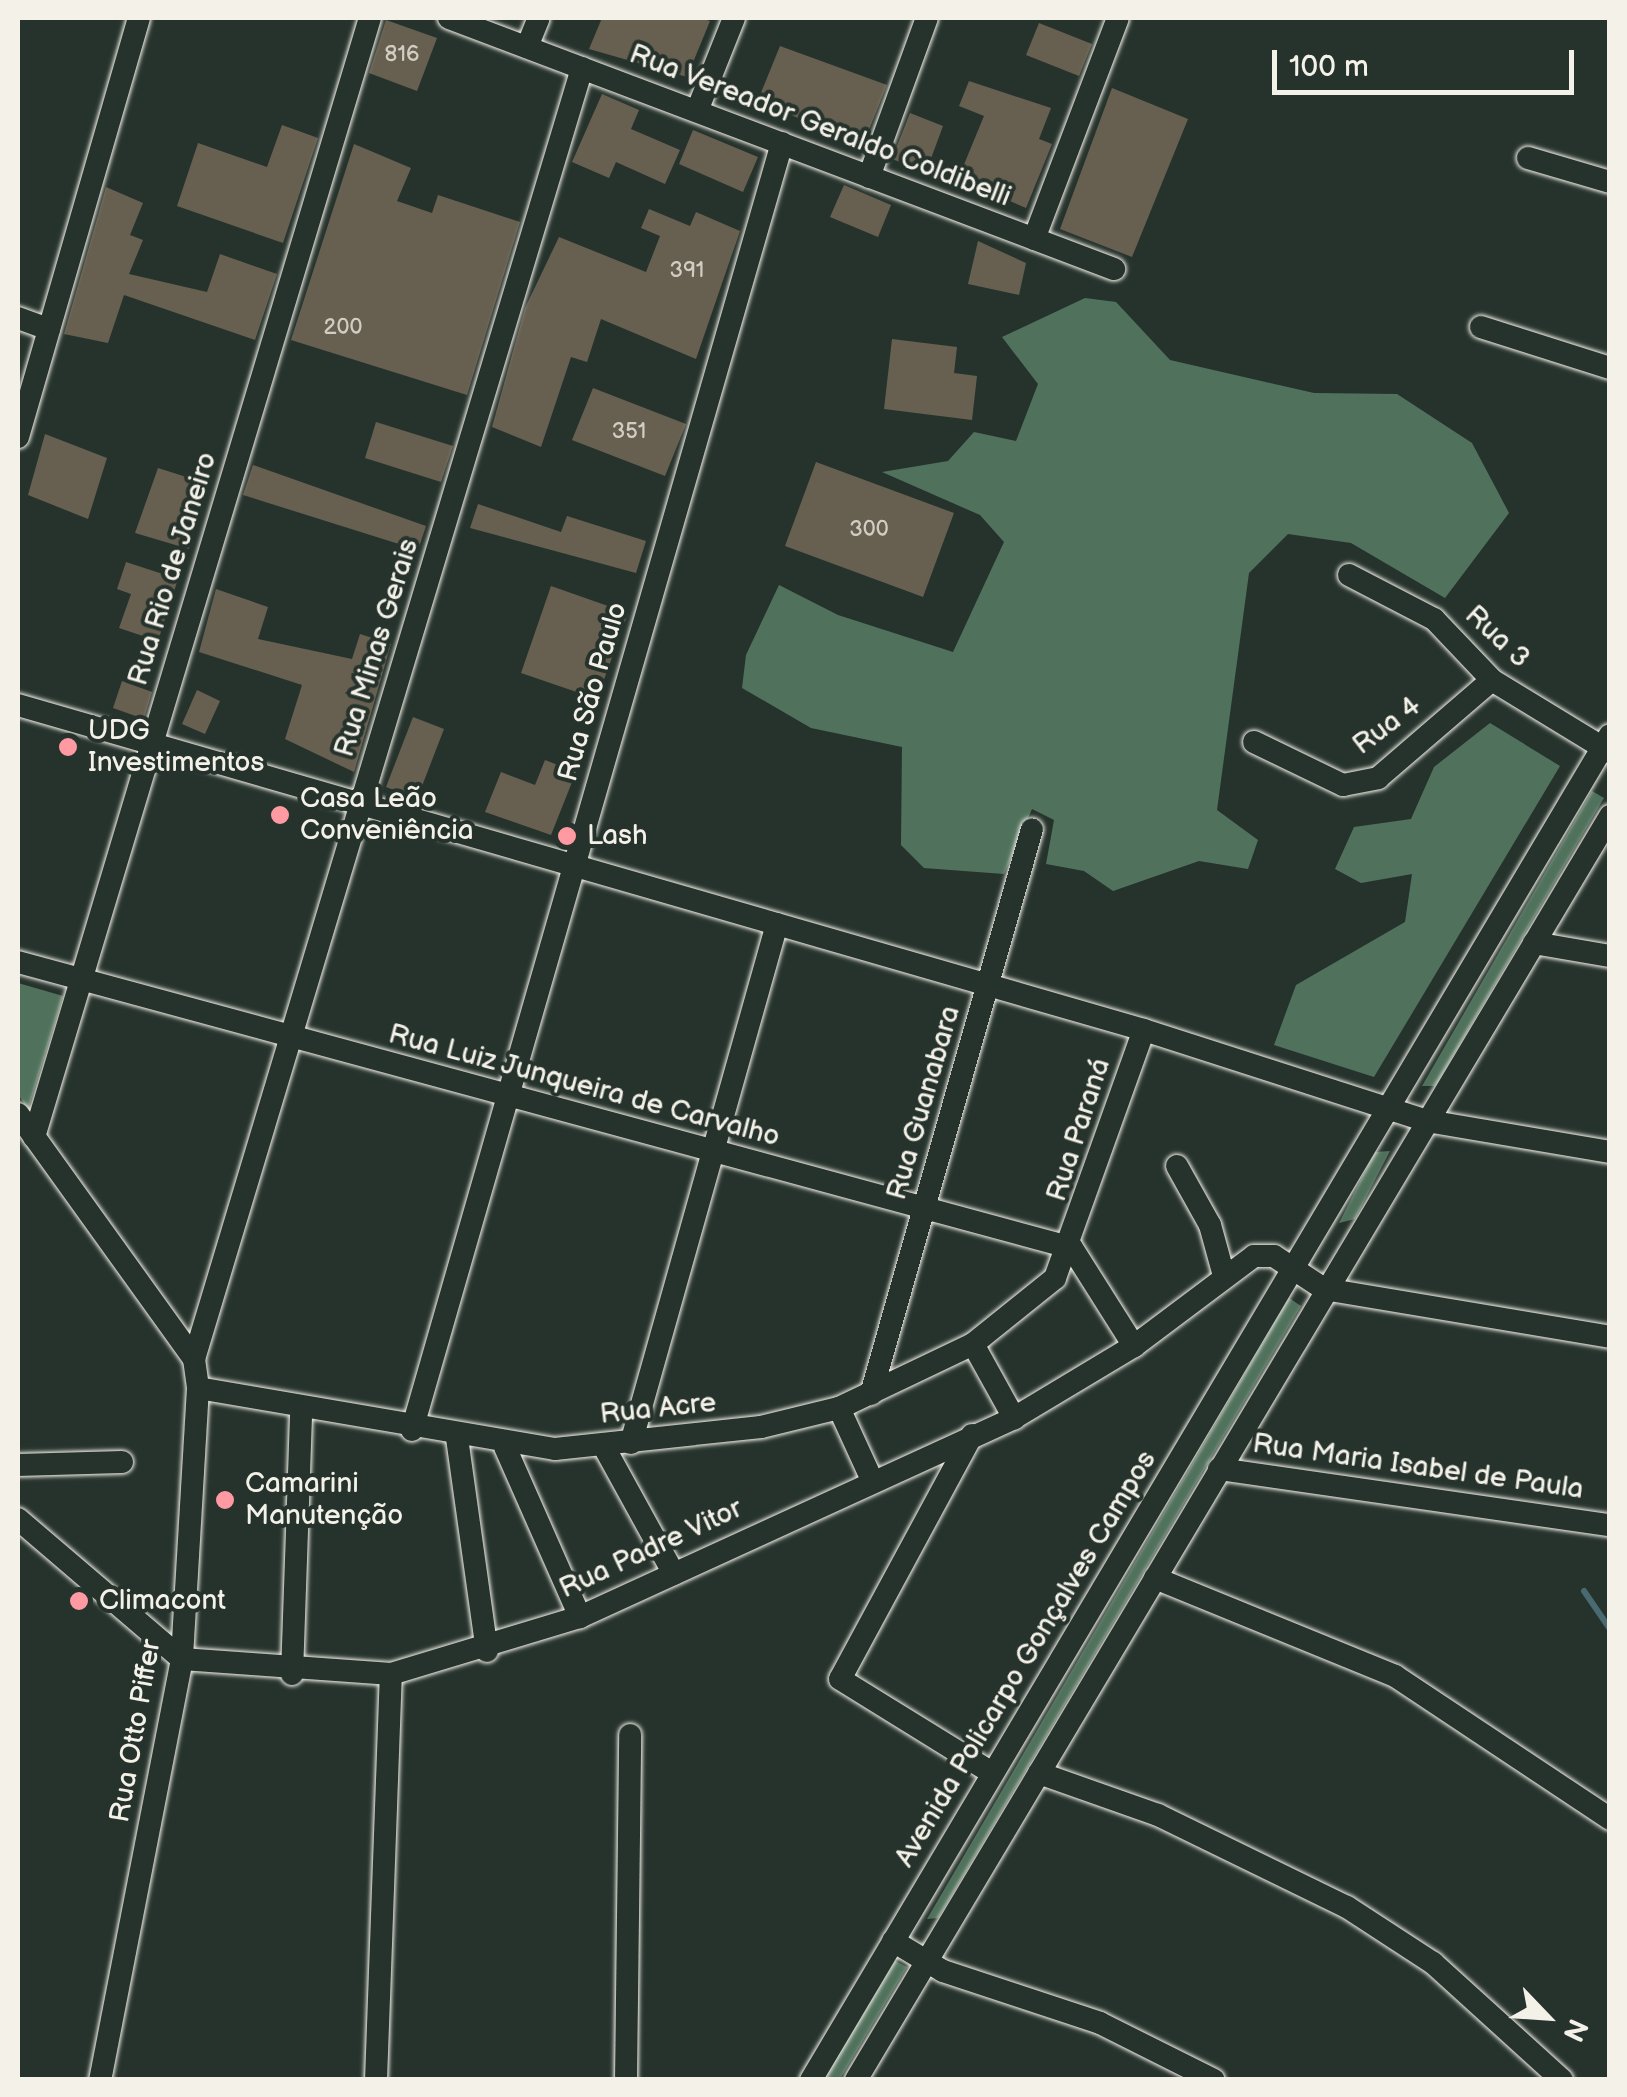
<!DOCTYPE html>
<meta charset="utf-8">
<style>
body{margin:0}
#map{position:relative;width:1627px;height:2097px;overflow:hidden;background:#26332d;font-family:"Balsamiq Sans",sans-serif}
div>[style]{position:absolute}
.green>*{inset:0;background:#50725d}
.stream>*{height:6px;margin:-3px;padding:0 3px;transform-origin:3px;border-radius:3px;background:#496a70}
.building>*{inset:0;background:#676050}
.roads{filter:drop-shadow(0 0 2px #f4f1e8) drop-shadow(0 0 2px #f4f1e8)}
.minor>*{height:22px;margin:-11px;padding:0 11px;transform-origin:11px;border-radius:11px;background:#26332d}
.dots>*{width:28px;height:28px;translate:-50% -50%;box-sizing:border-box;border:5px solid #26332d;border-radius:50%}
span{translate:-50% -50%;white-space:nowrap;text-align:center;line-height:1.15;-webkit-text-stroke:8px #26332d;paint-order:stroke}
.number-label{font-size:22px;color:#d1cdc2}
.number-label span{-webkit-text-stroke-width:0}
.street-label{font-size:28px;color:#f4f1e8}
.poi-label{font-size:28px;color:#f4f1e8}
.left{translate:0 -50%;text-align:left}
.frame{position:absolute;inset:0;border:20px solid #f4f1e8;pointer-events:none}
.north{position:absolute;left:1497px;top:1967px;width:100px;height:100px;-webkit-text-stroke:8px #26332d;paint-order:stroke;rotate:115deg;font-size:28px;font-weight:700;line-height:40px;text-align:center;color:#f4f1e8}
.north::after{content:'';display:block;margin:auto;width:35px;height:45px;background:#f4f1e8;clip-path:polygon(50% 0,100% 100%,50% 72%,0 100%)}
.scale{position:absolute;left:1272px;top:50px;width:302px;height:45px;box-sizing:border-box;border:5px solid #f4f1e8;border-top:0;padding-left:12px;font-size:30px;line-height:35px;white-space:nowrap;color:#f4f1e8;-webkit-text-stroke:8px #26332d;paint-order:stroke}
</style>
<div id="map">
<div class="green">
<div style="clip-path:polygon(1085px 298px,1116px 302px,1170px 360px,1314px 393px,1397px 394px,1472px 443px,1509px 513px,1445px 598px,1351px 543px,1288px 534px,1249px 573px,1217px 810px,1258px 840px,1248px 869px,1199px 861px,1113px 891px,1084px 871px,1046px 864px,1054px 820px,1032px 809px,1004px 874px,924px 868px,901px 845px,902px 747px,811px 728px,742px 688px,746px 655px,779px 585px,838px 615px,953px 652px,1004px 542px,980px 515px,882px 472px,948px 461px,974px 432px,1016px 441px,1038px 384px,1002px 337px)"></div>
<div style="clip-path:polygon(1490px 723px,1560px 766px,1374px 1077px,1274px 1045px,1296px 985px,1405px 922px,1412px 874px,1361px 883px,1335px 869px,1354px 827px,1411px 819px,1434px 767px)"></div>
<div style="clip-path:polygon(1592px 791px,1604px 798px,1435px 1086px,1422px 1086px)"></div>
<div style="clip-path:polygon(18px 983px,63px 996px,28px 1110px,18px 1094px)"></div>
<div style="clip-path:polygon(1390px 1151px,1355px 1219px,1339px 1223px,1375px 1152px)"></div>
<div style="clip-path:polygon(1289px 1298px,1301px 1306px,938px 1918px,927px 1919px)"></div>
<div style="clip-path:polygon(895px 1961px,907px 1967px,840px 2079px,824px 2080px)"></div>
</div>
<div class="stream">
<div style="left:1584px;top:1591px;width:46px;rotate:55.6deg"></div>
</div>
<div class="building">
<div style="clip-path:polygon(602px 18px,700px 18px,710px 21px,687px 77px,589px 49px)"></div>
<div style="clip-path:polygon(386px 20px,437px 38px,417px 91px,369px 73px)"></div>
<div style="clip-path:polygon(1039px 23px,1092px 44px,1079px 76px,1026px 55px)"></div>
<div style="clip-path:polygon(780px 46px,887px 85px,862px 147px,758px 100px)"></div>
<div style="clip-path:polygon(969px 81px,1051px 108px,1039px 139px,1052px 144px,1026px 208px,958px 179px,984px 116px,959px 106px)"></div>
<div style="clip-path:polygon(1112px 88px,1188px 119px,1132px 257px,1060px 229px)"></div>
<div style="clip-path:polygon(602px 94px,639px 110px,631px 129px,680px 150px,665px 184px,616px 162px,609px 178px,572px 162px)"></div>
<div style="clip-path:polygon(910px 113px,943px 126px,926px 172px,892px 159px)"></div>
<div style="clip-path:polygon(282px 125px,318px 138px,283px 243px,177px 206px,198px 143px,267px 167px)"></div>
<div style="clip-path:polygon(693px 130px,758px 157px,743px 192px,679px 164px)"></div>
<div style="clip-path:polygon(354px 144px,411px 168px,397px 201px,432px 213px,438px 195px,520px 222px,467px 395px,291px 340px)"></div>
<div style="clip-path:polygon(844px 185px,891px 205px,878px 237px,830px 217px)"></div>
<div style="clip-path:polygon(106px 187px,143px 203px,130px 235px,143px 240px,129px 274px,207px 292px,220px 254px,277px 274px,255px 340px,124px 295px,108px 343px,64px 334px)"></div>
<div style="clip-path:polygon(649px 209px,690px 226px,696px 212px,740px 231px,696px 359px,601px 319px,587px 362px,571px 357px,541px 447px,492px 427px,525px 308px,559px 237px,646px 272px,660px 236px,641px 228px)"></div>
<div style="clip-path:polygon(978px 241px,1026px 263px,1019px 295px,968px 284px)"></div>
<div style="clip-path:polygon(892px 339px,957px 347px,954px 373px,977px 376px,972px 420px,884px 409px)"></div>
<div style="clip-path:polygon(593px 388px,686px 424px,665px 476px,572px 440px)"></div>
<div style="clip-path:polygon(376px 422px,453px 446px,441px 482px,365px 458px)"></div>
<div style="clip-path:polygon(45px 434px,107px 458px,88px 519px,28px 495px)"></div>
<div style="clip-path:polygon(816px 462px,954px 513px,923px 597px,785px 546px)"></div>
<div style="clip-path:polygon(253px 465px,426px 526px,418px 550px,243px 495px)"></div>
<div style="clip-path:polygon(158px 468px,202px 482px,189px 549px,135px 533px)"></div>
<div style="clip-path:polygon(478px 504px,561px 532px,567px 516px,646px 541px,636px 573px,470px 528px)"></div>
<div style="clip-path:polygon(126px 562px,178px 579px,158px 641px,119px 628px,131px 594px,117px 589px)"></div>
<div style="clip-path:polygon(551px 586px,628px 613px,597px 699px,521px 673px)"></div>
<div style="clip-path:polygon(216px 589px,268px 607px,258px 639px,352px 659px,360px 634px,391px 644px,354px 772px,285px 739px,302px 685px,199px 652px)"></div>
<div style="clip-path:polygon(122px 681px,152px 692px,144px 719px,113px 708px)"></div>
<div style="clip-path:polygon(197px 690px,220px 701px,205px 734px,182px 724px)"></div>
<div style="clip-path:polygon(413px 717px,444px 729px,417px 799px,386px 787px)"></div>
<div style="clip-path:polygon(545px 760px,576px 772px,551px 835px,485px 812px,501px 772px,535px 785px)"></div>
</div>
<div class="roads">
<div class="minor">
<div style="left:449px;top:18px;width:711px;rotate:20.68deg"></div>
<div style="left:527px;top:47px;width:31px;rotate:-68deg"></div>
<div style="left:697px;top:111px;width:100px;rotate:-68.3deg"></div>
<div style="left:1528px;top:158px;width:85px;rotate:16.3deg"></div>
<div style="left:869px;top:177px;width:169px;rotate:-70deg"></div>
<div style="left:1034px;top:239px;width:236px;rotate:-69.2deg"></div>
<div style="left:18px;top:318px;width:33px;rotate:20deg"></div>
<div style="left:1481px;top:327px;width:135px;rotate:17.6deg"></div>
<div style="left:18px;top:437px;width:436px;rotate:-73.9deg"></div>
<div style="left:1349px;top:575px;width:96px;rotate:27.4deg"></div>
<div style="left:1434px;top:619px;width:84px;rotate:46.4deg"></div>
<div style="left:1492px;top:680px;width:138px;rotate:31.4deg"></div>
<div style="left:18px;top:705px;width:1172px;rotate:16.1deg"></div>
<div style="left:1144px;top:1030px;width:297px;rotate:17.8deg"></div>
<div style="left:1427px;top:1121px;width:186px;rotate:9.6deg"></div>
<div style="left:1254px;top:742px;width:99px;rotate:25.8deg"></div>
<div style="left:1343px;top:785px;width:36px;rotate:-11deg"></div>
<div style="left:1378px;top:778px;width:150px;rotate:-40.7deg"></div>
<div style="left:1534px;top:943px;width:77px;rotate:9.7deg"></div>
<div style="left:18px;top:962px;width:1092px;rotate:15.18deg"></div>
<div style="left:18px;top:1114px;width:302px;rotate:54.3deg"></div>
<div style="left:194px;top:1359px;width:29px;rotate:82deg"></div>
<div style="left:198px;top:1388px;width:271px;rotate:93.4deg"></div>
<div style="left:182px;top:1659px;width:429px;rotate:101deg"></div>
<div style="left:34px;top:1137px;width:1168px;rotate:-73.29deg"></div>
<div style="left:1177px;top:1166px;width:68px;rotate:60.8deg"></div>
<div style="left:1210px;top:1225px;width:53px;rotate:74.6deg"></div>
<div style="left:1072px;top:1248px;width:116px;rotate:57.7deg"></div>
<div style="left:973px;top:1344px;width:85px;rotate:61deg"></div>
<div style="left:194px;top:1359px;width:1348px;rotate:-73.27deg"></div>
<div style="left:198px;top:1388px;width:362px;rotate:9.7deg"></div>
<div style="left:555px;top:1449px;width:207px;rotate:-6.1deg"></div>
<div style="left:761px;top:1427px;width:80px;rotate:-13.7deg"></div>
<div style="left:839px;top:1408px;width:148px;rotate:-25.5deg"></div>
<div style="left:973px;top:1344px;width:105px;rotate:-38.8deg"></div>
<div style="left:1055px;top:1278px;width:263px;rotate:-70.3deg"></div>
<div style="left:871px;top:1394px;width:587px;rotate:-74.09deg"></div>
<div style="left:839px;top:1408px;width:77px;rotate:65.4deg"></div>
<div style="left:412px;top:1430px;width:1339px;rotate:-73.96deg"></div>
<div style="left:972px;top:1435px;width:277px;rotate:118.4deg"></div>
<div style="left:840px;top:1679px;width:179px;rotate:31.7deg"></div>
<div style="left:457px;top:1438px;width:215px;rotate:82deg"></div>
<div style="left:631px;top:1443px;width:539px;rotate:-74.29deg"></div>
<div style="left:603px;top:1445px;width:147px;rotate:61.2deg"></div>
<div style="left:505px;top:1447px;width:186px;rotate:66.2deg"></div>
<div style="left:18px;top:1465px;width:104px;rotate:-1.7deg"></div>
<div style="left:1219px;top:1469px;width:395px;rotate:8.2deg"></div>
<div style="left:18px;top:1519px;width:216px;rotate:40.5deg"></div>
<div style="left:182px;top:1659px;width:210px;rotate:4.1deg"></div>
<div style="left:391px;top:1674px;width:197px;rotate:-16.8deg"></div>
<div style="left:580px;top:1617px;width:477px;rotate:-24.6deg"></div>
<div style="left:1014px;top:1418px;width:140px;rotate:-31deg"></div>
<div style="left:1134px;top:1346px;width:150px;rotate:-36.9deg"></div>
<div style="left:1254px;top:1256px;width:20px"></div>
<div style="left:1274px;top:1256px;width:60px;rotate:33.4deg"></div>
<div style="left:1324px;top:1289px;width:290px;rotate:9.5deg"></div>
<div style="left:1155px;top:1578px;width:259px;rotate:22.2deg"></div>
<div style="left:1395px;top:1676px;width:258px;rotate:33.6deg"></div>
<div style="left:292px;top:1674px;width:264px;rotate:-88deg"></div>
<div style="left:1039px;top:1773px;width:126px;rotate:19.4deg"></div>
<div style="left:1158px;top:1815px;width:210px;rotate:26deg"></div>
<div style="left:1347px;top:1907px;width:103px;rotate:33.1deg"></div>
<div style="left:1433px;top:1963px;width:174px;rotate:42.2deg"></div>
<div style="left:893px;top:1941px;width:58px;rotate:31deg"></div>
<div style="left:943px;top:1971px;width:165px;rotate:18.3deg"></div>
<div style="left:1100px;top:2023px;width:127px;rotate:26.6deg"></div>
<div style="left:376px;top:2080px;width:406px;rotate:-87.9deg"></div>
<div style="left:626px;top:2080px;width:345px;rotate:-89.3deg"></div>
<div style="left:811px;top:2080px;width:1564px;rotate:-59.29deg"></div>
<div style="left:856px;top:2080px;width:1472px;rotate:-59.18deg"></div>
</div>
</div>
<div class="dots">
<div style="left:68px;top:747px;background:#ff9aa2"></div>
<div style="left:280px;top:815px;background:#ff9aa2"></div>
<div style="left:567px;top:836px;background:#ff9aa2"></div>
<div style="left:225px;top:1500px;background:#ff9aa2"></div>
<div style="left:79px;top:1601px;background:#ff9aa2"></div>
</div>
<div class="number-label">
<span style="left:402px;top:55px">816</span>
<span style="left:687px;top:271px">391</span>
<span style="left:343px;top:328px">200</span>
<span style="left:629px;top:432px">351</span>
<span style="left:869px;top:530px">300</span>
</div>
<div class="street-label">
<span style="left:820px;top:126px;rotate:21deg">Rua Vereador Geraldo Coldibelli</span>
<span style="left:173px;top:569px;rotate:-73deg">Rua Rio de Janeiro</span>
<span style="left:1497px;top:637px;rotate:43deg">Rua 3</span>
<span style="left:377px;top:648px;rotate:-73deg">Rua Minas Gerais</span>
<span style="left:593px;top:692px;rotate:-74deg">Rua São Paulo</span>
<span style="left:1387px;top:726px;rotate:-37deg">Rua 4</span>
<span style="left:584px;top:1086px;rotate:15deg">Rua Luiz Junqueira de Carvalho</span>
<span style="left:924px;top:1103px;rotate:-74deg">Rua Guanabara</span>
<span style="left:1079px;top:1130px;rotate:-72deg">Rua Paraná</span>
<span style="left:658px;top:1409px;rotate:-6deg">Rua Acre</span>
<span style="left:1418px;top:1467px;rotate:8deg">Rua Maria Isabel de Paula</span>
<span style="left:651px;top:1549px;rotate:-25deg">Rua Padre Vitor</span>
<span style="left:1026px;top:1659px;rotate:-59deg">Avenida Policarpo Gonçalves Campos</span>
<span style="left:136px;top:1731px;rotate:-80deg">Rua Otto Piffer</span>
</div>
<div class="poi-label">
<span class="left" style="left:88px;top:747px">UDG<br>Investimentos</span>
<span class="left" style="left:300px;top:815px">Casa Leão<br>Conveniência</span>
<span class="left" style="left:587px;top:836px">Lash</span>
<span class="left" style="left:245px;top:1500px">Camarini<br>Manutenção</span>
<span class="left" style="left:99px;top:1601px">Climacont</span>
</div>
<div class="frame"></div>
<div class="north">N</div>
<div class="scale">100 m</div>
</div>
